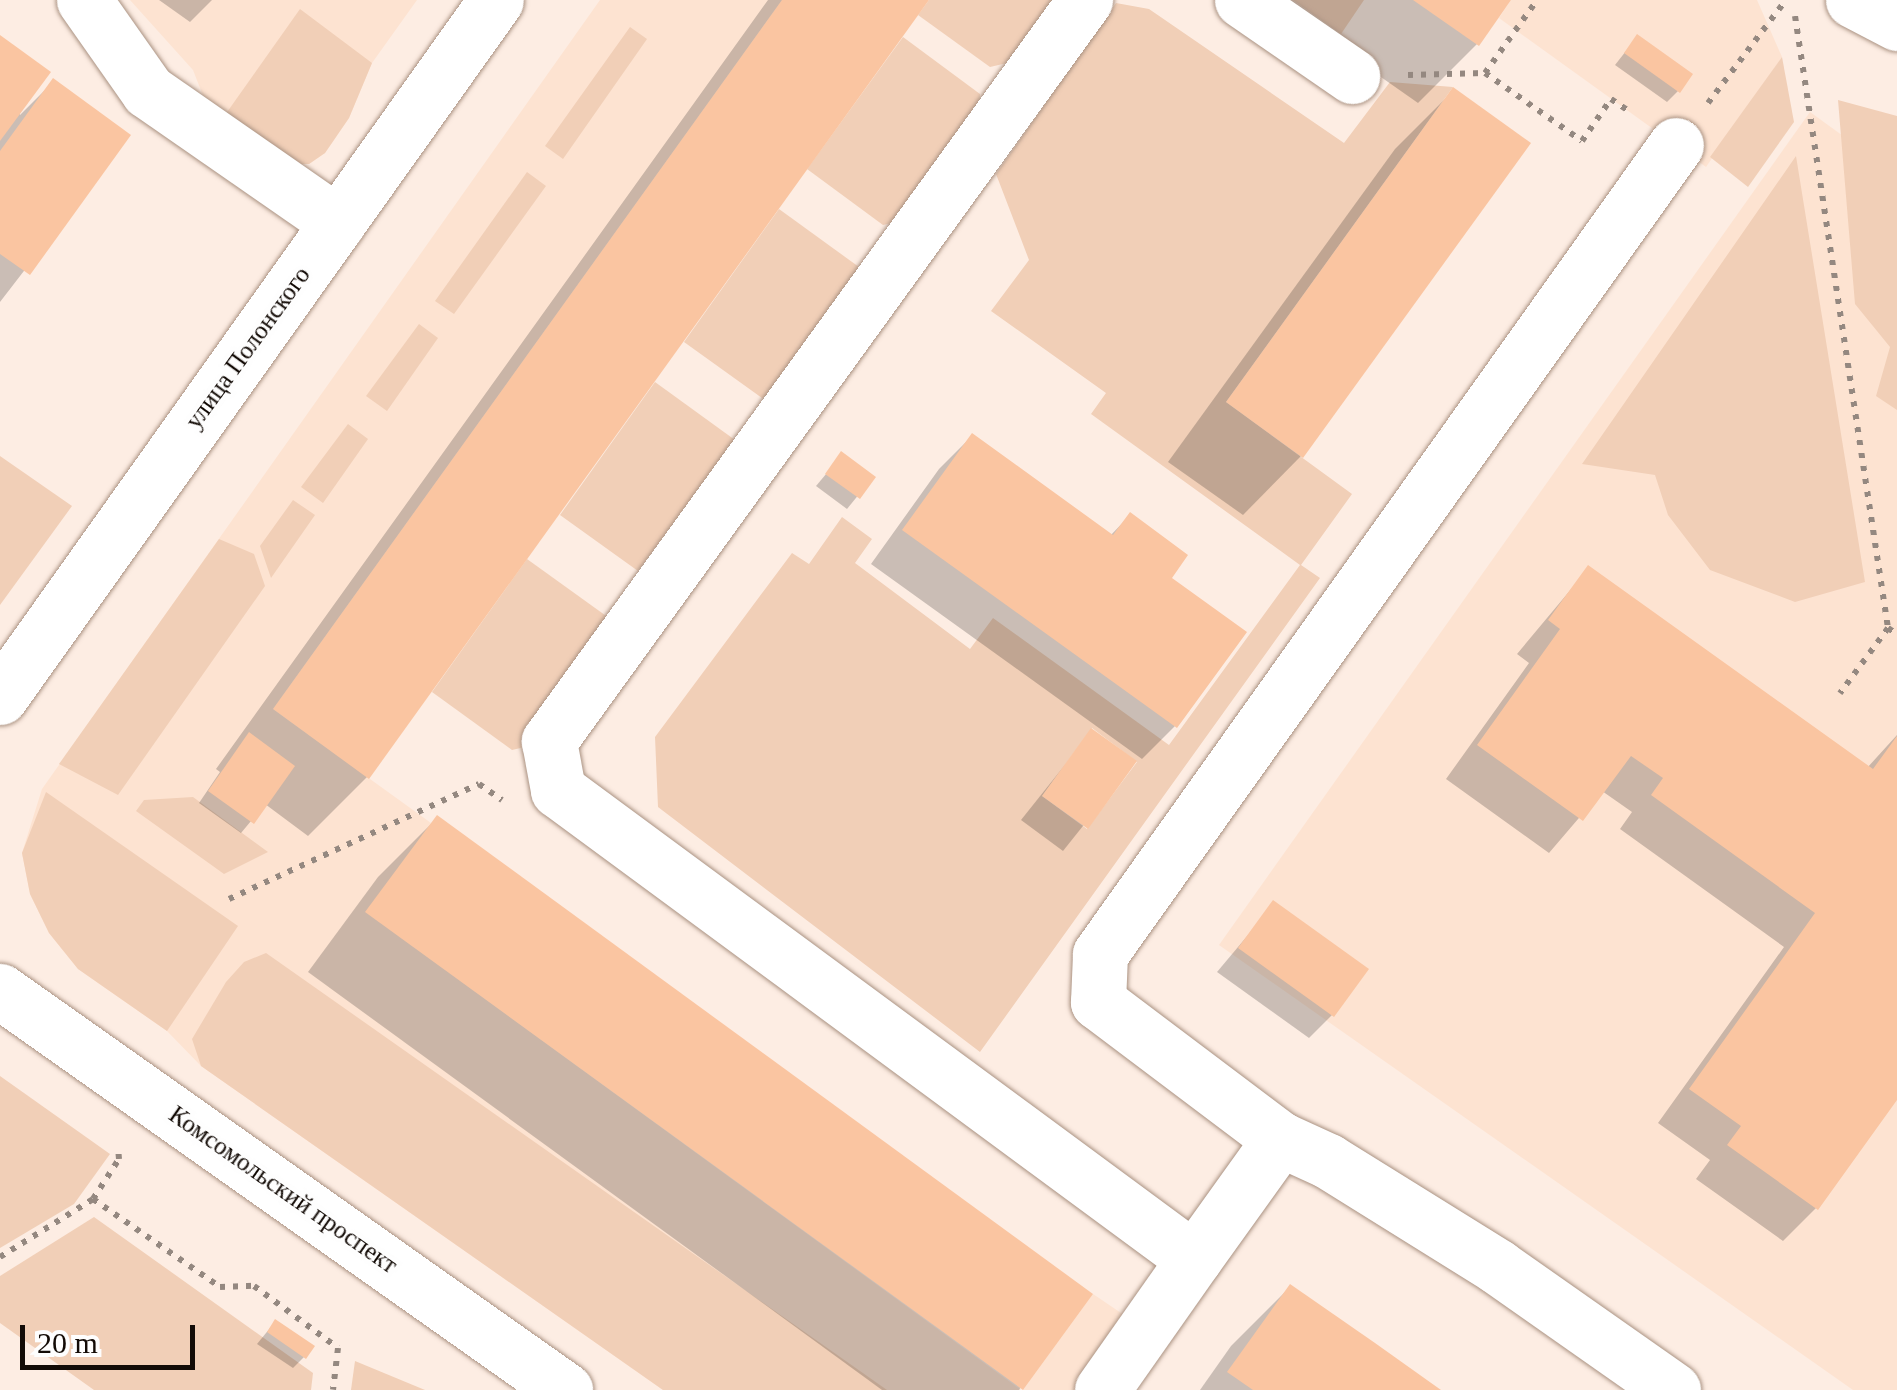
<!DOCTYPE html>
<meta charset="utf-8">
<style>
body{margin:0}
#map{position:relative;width:1897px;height:1390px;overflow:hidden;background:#fdede3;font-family:Georgia,serif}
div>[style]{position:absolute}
.built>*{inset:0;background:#fde3d1}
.green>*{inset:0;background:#f1cfb7}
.shadow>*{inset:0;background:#0003}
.building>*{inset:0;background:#fac5a1}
.path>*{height:6px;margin-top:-3px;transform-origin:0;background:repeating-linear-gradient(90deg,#948880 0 5px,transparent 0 13px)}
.roads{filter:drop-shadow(0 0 2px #aa9282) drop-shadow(0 0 2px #aa9282)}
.minor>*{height:55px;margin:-27.5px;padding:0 27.5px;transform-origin:27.5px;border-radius:27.5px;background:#fff}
.major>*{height:55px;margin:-27.5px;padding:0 27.5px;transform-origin:27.5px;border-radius:27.5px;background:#fff}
span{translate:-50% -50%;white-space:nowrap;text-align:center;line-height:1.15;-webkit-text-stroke:9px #fefefe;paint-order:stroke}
.street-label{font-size:25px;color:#130b06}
.scale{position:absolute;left:20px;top:1325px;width:175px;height:45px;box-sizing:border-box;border:5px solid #130b06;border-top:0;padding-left:12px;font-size:30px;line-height:35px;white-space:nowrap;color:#130b06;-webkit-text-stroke:8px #fefefe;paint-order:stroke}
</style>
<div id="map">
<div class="built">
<div style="clip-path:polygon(130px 0,417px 0,372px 63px,349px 118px,325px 153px,309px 164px,207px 106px,193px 70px)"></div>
<div style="clip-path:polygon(600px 0,782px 0,273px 709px,431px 823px,366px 912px,1021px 1390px,663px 1390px,201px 1066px,167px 1031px,78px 969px,49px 933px,30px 894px,22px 853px,42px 789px)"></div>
<div style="clip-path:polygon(1511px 0,1757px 0,1782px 57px,1706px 167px,1499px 18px)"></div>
<div style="clip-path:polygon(1810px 112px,1897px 175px,1897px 1390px,1853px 1390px,1219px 945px)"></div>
<div style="clip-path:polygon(1093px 1294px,1127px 1317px,1075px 1390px,1023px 1390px)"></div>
</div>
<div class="green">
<div style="clip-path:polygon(929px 0,1053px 0,1007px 63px,990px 67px,918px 15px)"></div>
<div style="clip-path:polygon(1293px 0,1364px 0,1341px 34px)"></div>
<div style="clip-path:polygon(evenodd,1116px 3px,1149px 9px,1344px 143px,1390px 82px,1453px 87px,1226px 402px,1352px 494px,1301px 565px,1320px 578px,980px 1052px,658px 807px,655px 737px,792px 553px,809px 564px,842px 517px,872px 539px,855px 563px,970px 649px,993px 618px,1169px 745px,1300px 565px,1091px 414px,1106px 393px,991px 311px,1029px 260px,996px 174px,1116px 3px,1092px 728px,1137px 762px,1087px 829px,1042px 796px,1092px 728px)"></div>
<div style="clip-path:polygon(300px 9px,372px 63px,349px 118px,325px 153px,309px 164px,290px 164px,225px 115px)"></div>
<div style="clip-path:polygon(630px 27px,647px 39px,563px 159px,545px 146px)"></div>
<div style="clip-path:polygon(903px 37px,980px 94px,979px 114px,901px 221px,883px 225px,807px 169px)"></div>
<div style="clip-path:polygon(1782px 57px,1794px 122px,1748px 187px,1710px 157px)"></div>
<div style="clip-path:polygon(1838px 100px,1897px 116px,1897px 410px,1876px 396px,1890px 347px,1855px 304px)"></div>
<div style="clip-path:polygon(1796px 156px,1865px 582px,1795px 602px,1710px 570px,1668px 515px,1655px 475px,1582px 464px)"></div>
<div style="clip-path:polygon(527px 172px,546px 186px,454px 314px,435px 301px)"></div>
<div style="clip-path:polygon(779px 209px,859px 267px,781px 395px,762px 398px,684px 342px)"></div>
<div style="clip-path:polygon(419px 324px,438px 338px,387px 411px,366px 396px)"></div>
<div style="clip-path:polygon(655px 382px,735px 440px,638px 571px,560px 515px)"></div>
<div style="clip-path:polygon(348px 424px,368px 439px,323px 503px,301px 487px)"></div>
<div style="clip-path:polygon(0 456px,72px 506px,0 605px)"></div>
<div style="clip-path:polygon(293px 500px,315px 515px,271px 578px,260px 546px)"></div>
<div style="clip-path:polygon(219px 539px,254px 554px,265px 586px,118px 795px,59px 764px)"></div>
<div style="clip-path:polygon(527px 559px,609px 618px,529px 746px,512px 750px,432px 692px)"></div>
<div style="clip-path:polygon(46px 792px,238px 926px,167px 1031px,78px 969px,49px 933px,30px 894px,22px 853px)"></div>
<div style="clip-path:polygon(193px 797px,268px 852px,224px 874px,136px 811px,144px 800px)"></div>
<div style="clip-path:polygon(266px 953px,887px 1390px,663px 1390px,201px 1066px,192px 1039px,226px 982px,244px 962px)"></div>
<div style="clip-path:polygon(0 1076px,110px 1154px,74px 1204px,0 1248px)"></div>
<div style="clip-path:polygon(94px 1217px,313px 1373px,311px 1390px,94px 1390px,0 1323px,0 1276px)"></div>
<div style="clip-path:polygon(355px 1361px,425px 1390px,351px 1390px)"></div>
</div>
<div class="shadow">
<div style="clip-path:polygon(159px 0,212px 0,190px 22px)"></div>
<div style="clip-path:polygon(768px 0,926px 0,367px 777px,308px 836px,265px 804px,241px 833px,199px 803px,220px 772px,216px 769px)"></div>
<div style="clip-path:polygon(1271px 0,1508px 0,1477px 44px,1418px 103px)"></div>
<div style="clip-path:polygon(1637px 37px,1678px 91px,1667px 102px,1615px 65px)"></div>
<div style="clip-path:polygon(0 38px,20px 115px,53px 82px,128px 136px,0 302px)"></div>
<div style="clip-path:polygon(1454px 90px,1301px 456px,1243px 515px,1168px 462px,1395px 149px)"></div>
<div style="clip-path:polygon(972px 436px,1110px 536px,1130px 515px,1169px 579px,1175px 726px,1142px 759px,871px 564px,939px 469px)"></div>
<div style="clip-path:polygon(842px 455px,873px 477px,847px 509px,816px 486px)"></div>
<div style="clip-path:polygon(1588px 569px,1867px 768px,1897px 735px,1897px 1095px,1816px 1208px,1783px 1241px,1696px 1179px,1710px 1160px,1658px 1123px,1784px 947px,1620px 829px,1632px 812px,1602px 791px,1549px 853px,1446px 779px,1529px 663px,1517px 654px)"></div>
<div style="clip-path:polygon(1092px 731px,1134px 762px,1063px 851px,1021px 820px)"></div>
<div style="clip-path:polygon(437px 818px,1089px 1294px,1019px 1390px,882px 1390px,308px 972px,378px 877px)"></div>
<div style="clip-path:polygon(1274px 904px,1332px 1015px,1309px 1038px,1217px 972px)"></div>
<div style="clip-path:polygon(1290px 1287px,1437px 1390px,1200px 1390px,1231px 1346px)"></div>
<div style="clip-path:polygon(275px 1322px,304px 1357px,293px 1368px,257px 1344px)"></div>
</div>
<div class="building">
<div style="clip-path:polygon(782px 0,929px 0,369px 779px,273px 709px)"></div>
<div style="clip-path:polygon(1413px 0,1511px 0,1479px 46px)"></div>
<div style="clip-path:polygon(1637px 34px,1693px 74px,1680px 93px,1624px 53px)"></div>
<div style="clip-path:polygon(0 35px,51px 72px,0 141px)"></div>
<div style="clip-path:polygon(53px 78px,131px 135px,30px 275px,0 254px,0 151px)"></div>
<div style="clip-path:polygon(1453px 87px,1531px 143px,1303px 458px,1226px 402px)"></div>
<div style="clip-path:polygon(972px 433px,1113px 535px,1130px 512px,1188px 555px,1172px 578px,1247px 632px,1177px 728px,902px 530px)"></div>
<div style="clip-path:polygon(841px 451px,876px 477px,860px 499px,825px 474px)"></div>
<div style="clip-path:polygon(1588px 565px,1873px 769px,1897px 736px,1897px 1100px,1818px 1210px,1727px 1145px,1741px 1126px,1689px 1089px,1815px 913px,1651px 795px,1663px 778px,1631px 756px,1583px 821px,1477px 745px,1560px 629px,1548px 620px)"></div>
<div style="clip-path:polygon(1091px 728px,1137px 761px,1088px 829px,1042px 796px)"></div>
<div style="clip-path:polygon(249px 732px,295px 766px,254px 824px,208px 791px)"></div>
<div style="clip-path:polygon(437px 815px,1093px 1294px,1023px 1390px,365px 912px)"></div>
<div style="clip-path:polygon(1273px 900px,1369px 969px,1334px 1017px,1238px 948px)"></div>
<div style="clip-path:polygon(1290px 1284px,1375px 1343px,1441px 1390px,1253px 1390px,1227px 1372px)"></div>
<div style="clip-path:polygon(275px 1319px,315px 1346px,306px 1359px,267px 1332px)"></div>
</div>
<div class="path">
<div style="left:1795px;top:16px;width:619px;rotate:81.36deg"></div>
<div style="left:1888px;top:628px;width:81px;rotate:126.4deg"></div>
<div style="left:1485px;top:73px;width:90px;rotate:-54.5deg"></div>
<div style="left:1408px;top:75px;width:77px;rotate:-1.5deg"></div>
<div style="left:1485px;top:73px;width:118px;rotate:35deg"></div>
<div style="left:1582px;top:141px;width:51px;rotate:-55.4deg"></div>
<div style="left:1611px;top:99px;width:25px;rotate:34deg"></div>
<div style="left:1708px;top:103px;width:129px;rotate:-52.9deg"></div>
<div style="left:1888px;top:628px;width:11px;rotate:34deg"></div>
<div style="left:229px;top:899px;width:275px;rotate:-24.7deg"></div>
<div style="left:479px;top:784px;width:28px;rotate:35deg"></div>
<div style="left:93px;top:1199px;width:155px;rotate:34.7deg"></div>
<div style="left:220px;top:1287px;width:34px;rotate:-2deg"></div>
<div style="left:254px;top:1286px;width:104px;rotate:36.4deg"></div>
<div style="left:338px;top:1348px;width:42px;rotate:96.8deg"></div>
<div style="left:0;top:1257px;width:110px;rotate:-31.9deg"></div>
<div style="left:93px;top:1199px;width:48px;rotate:-57deg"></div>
<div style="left:119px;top:1159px;width:12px;rotate:-95deg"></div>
</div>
<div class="roads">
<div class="minor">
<div style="left:84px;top:0;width:111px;rotate:54.9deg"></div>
<div style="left:148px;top:91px;width:231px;rotate:34.8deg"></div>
<div style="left:1085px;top:0;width:915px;rotate:125.88deg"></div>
<div style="left:549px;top:741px;width:50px;rotate:79.6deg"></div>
<div style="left:558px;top:790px;width:790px;rotate:36.41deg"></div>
<div style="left:1194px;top:1259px;width:160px;rotate:125.1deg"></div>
<div style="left:1242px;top:0;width:134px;rotate:34.6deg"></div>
<div style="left:1853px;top:0;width:50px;rotate:27.6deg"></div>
<div style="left:0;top:991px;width:692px;rotate:35.23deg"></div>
<div style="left:1280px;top:1139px;width:228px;rotate:-143deg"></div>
<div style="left:1098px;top:1002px;width:48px;rotate:-87.6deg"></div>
<div style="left:1100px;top:954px;width:993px;rotate:-54.55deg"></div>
<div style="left:1194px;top:1259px;width:148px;rotate:-54.4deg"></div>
<div style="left:1280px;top:1139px;width:53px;rotate:24.6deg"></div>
<div style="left:1328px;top:1161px;width:200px;rotate:31.9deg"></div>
<div style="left:1498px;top:1267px;width:214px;rotate:35.1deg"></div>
</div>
<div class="major">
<div style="left:0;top:697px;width:855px;rotate:-54.56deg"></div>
</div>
</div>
<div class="street-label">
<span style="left:248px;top:348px;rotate:-54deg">улица Полонского</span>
<span style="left:283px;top:1190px;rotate:35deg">Комсомольский проспект</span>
</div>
<div class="scale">20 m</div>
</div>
